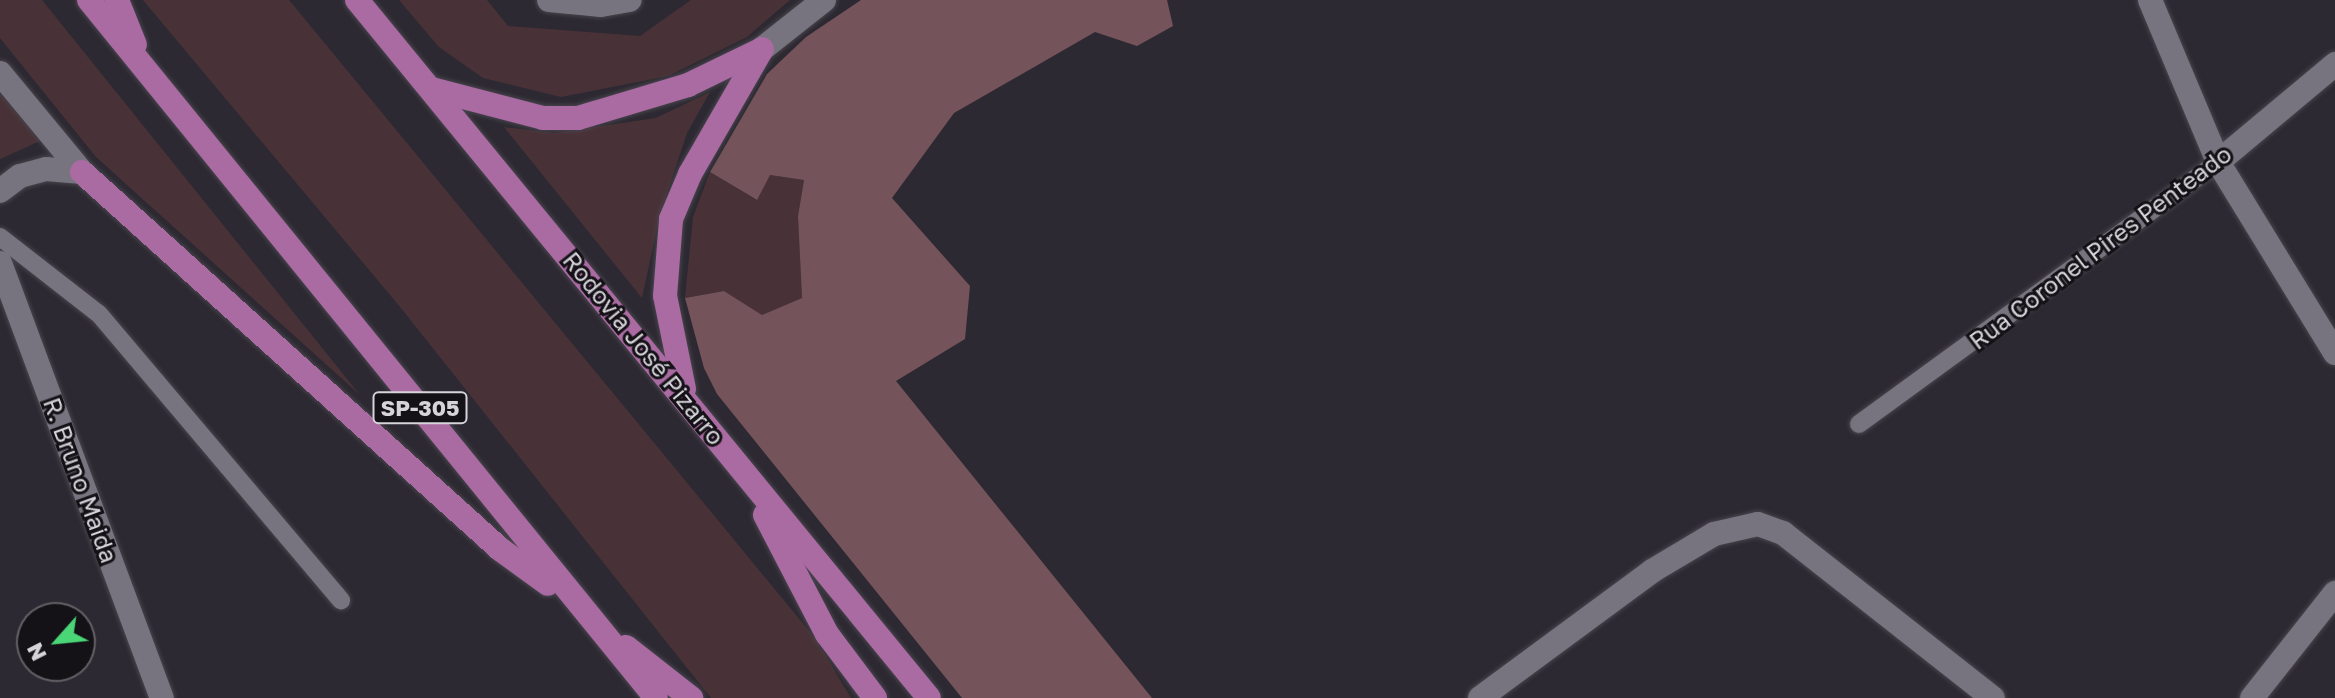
<!DOCTYPE html>
<meta charset="utf-8">
<style>
body{margin:0}
#map{position:relative;width:2335px;height:698px;overflow:hidden;background:#2d2932;font-family:"Golos Text",sans-serif}
div>[style]{position:absolute}
.green>*{inset:0;background:#493237}
.forest>*{inset:0;background:#75535a}
.roads{filter:drop-shadow(0 0 2px #47444c) drop-shadow(0 0 2px #47444c)}
.service>*{height:18px;margin:-9px;padding:0 9px;transform-origin:9px;border-radius:9px;background:#78747f}
.minor>*{height:24px;margin:-12px;padding:0 12px;transform-origin:12px;border-radius:12px;background:#78747f}
.tertiary>*{height:24px;margin:-12px;padding:0 12px;transform-origin:12px;border-radius:12px;background:#78747f}
.primary>*{height:24px;margin:-12px;padding:0 12px;transform-origin:12px;border-radius:12px;background:#aa6aa2}
span{translate:-50% -50%;white-space:nowrap;text-align:center;line-height:1.15;-webkit-text-stroke:6px #141217;paint-order:stroke}
.shield-label span{padding:2px 6px;background:#141217;border:2px solid;border-radius:6px;-webkit-text-stroke-width:0}
.shield-label{font-size:22px;color:#d6d4da;font-weight:700}
.street-label{font-size:24px;color:#d6d4da}
.north{position:absolute;left:16px;top:602px;width:80px;height:80px;box-sizing:border-box;background:#141217;border:2px solid #626065;border-radius:50%;rotate:243deg;font-size:22px;font-weight:700;line-height:32px;text-align:center;color:#d6d4da}
.north::after{content:'';display:block;margin:auto;width:28px;height:36px;background:#4ad677;clip-path:polygon(50% 0,100% 100%,50% 72%,0 100%)}
</style>
<div id="map">
<div class="green">
<div style="clip-path:polygon(0 0,42px 0,360px 395px,96px 157px,0 38px)"></div>
<div style="clip-path:polygon(143px 0,289px 0,815px 638px,851px 698px,711px 698px,401px 308px)"></div>
<div style="clip-path:polygon(399px 0,487px 0,508px 26px,640px 36px,691px 0,790px 0,747px 37px,668px 76px,561px 97px,483px 78px,439px 47px)"></div>
<div style="clip-path:polygon(710px 92px,687px 133px,660px 214px,642px 298px,504px 127px,554px 133px,656px 118px)"></div>
<div style="clip-path:polygon(0 93px,40px 141px,0 159px)"></div>
<div style="clip-path:polygon(710px 172px,756px 200px,770px 175px,804px 180px,798px 216px,802px 298px,762px 315px,724px 291px,685px 298px,693px 217px)"></div>
</div>
<div class="forest">
<div style="clip-path:polygon(861px 0,1167px 0,1173px 26px,1137px 46px,1095px 32px,954px 113px,892px 198px,970px 286px,965px 339px,896px 381px,1152px 698px,962px 698px,717px 394px,704px 368px,685px 298px,724px 291px,762px 315px,802px 298px,798px 216px,804px 180px,770px 175px,757px 200px,710px 172px,767px 74px,806px 37px)"></div>
</div>
<div class="roads">
<div class="service">
<div style="left:0;top:237px;width:125px;rotate:37.9deg"></div>
<div style="left:99px;top:314px;width:375px;rotate:49.8deg"></div>
<div style="left:1859px;top:424px;width:444px;rotate:-36.1deg"></div>
</div>
<div class="minor">
<div style="left:549px;top:0;width:52px;rotate:5.5deg"></div>
<div style="left:601px;top:5px;width:29px;rotate:-10deg"></div>
<div style="left:2218px;top:162px;width:153px;rotate:-39.9deg"></div>
<div style="left:1480px;top:698px;width:214px;rotate:-36.4deg"></div>
<div style="left:1652px;top:571px;width:72px;rotate:-30.8deg"></div>
<div style="left:1714px;top:534px;width:45px;rotate:-12.8deg"></div>
<div style="left:1758px;top:524px;width:27px;rotate:20deg"></div>
<div style="left:1783px;top:533px;width:267px;rotate:38.2deg"></div>
<div style="left:2252px;top:698px;width:134px;rotate:-51.7deg"></div>
</div>
<div class="tertiary">
<div style="left:2150px;top:0;width:176px;rotate:67.2deg"></div>
<div style="left:2218px;top:162px;width:224px;rotate:58.5deg"></div>
<div style="left:762px;top:49px;width:79px;rotate:-38.3deg"></div>
<div style="left:0;top:73px;width:129px;rotate:50.4deg"></div>
<div style="left:0;top:191px;width:25px;rotate:-37deg"></div>
<div style="left:20px;top:176px;width:27px;rotate:-15deg"></div>
<div style="left:46px;top:169px;width:36px;rotate:5deg"></div>
<div style="left:0;top:263px;width:464px;rotate:69.6deg"></div>
</div>
<div class="primary">
<div style="left:89px;top:0;width:899px;rotate:50.91deg"></div>
<div style="left:117px;top:0;width:48px;rotate:68.2deg"></div>
<div style="left:357px;top:0;width:902px;rotate:50.67deg"></div>
<div style="left:432px;top:89px;width:115px;rotate:14.6deg"></div>
<div style="left:543px;top:118px;width:35px"></div>
<div style="left:578px;top:118px;width:115px;rotate:-16.7deg"></div>
<div style="left:688px;top:85px;width:82px;rotate:-25.9deg"></div>
<div style="left:82px;top:172px;width:563px;rotate:42.05deg"></div>
<div style="left:500px;top:549px;width:59px;rotate:36.1deg"></div>
<div style="left:684px;top:389px;width:95px;rotate:-101.5deg"></div>
<div style="left:665px;top:296px;width:77px;rotate:-85.5deg"></div>
<div style="left:671px;top:219px;width:49px;rotate:-67.1deg"></div>
<div style="left:690px;top:174px;width:144px;rotate:-60.1deg"></div>
<div style="left:765px;top:515px;width:134px;rotate:62.5deg"></div>
<div style="left:827px;top:634px;width:80px;rotate:53.1deg"></div>
<div style="left:626px;top:647px;width:83px;rotate:38.1deg"></div>
</div>
</div>
<div class="shield-label">
<span style="left:420px;top:408px">SP-305</span>
</div>
<div class="street-label">
<span style="left:2100px;top:247px;rotate:-37deg">Rua Coronel Pires Penteado</span>
<span style="left:644px;top:348px;rotate:51deg">Rodovia José Pizarro</span>
<span style="left:81px;top:480px;rotate:70deg">R. Bruno Maida</span>
</div>
<div class="north">N</div>
</div>
